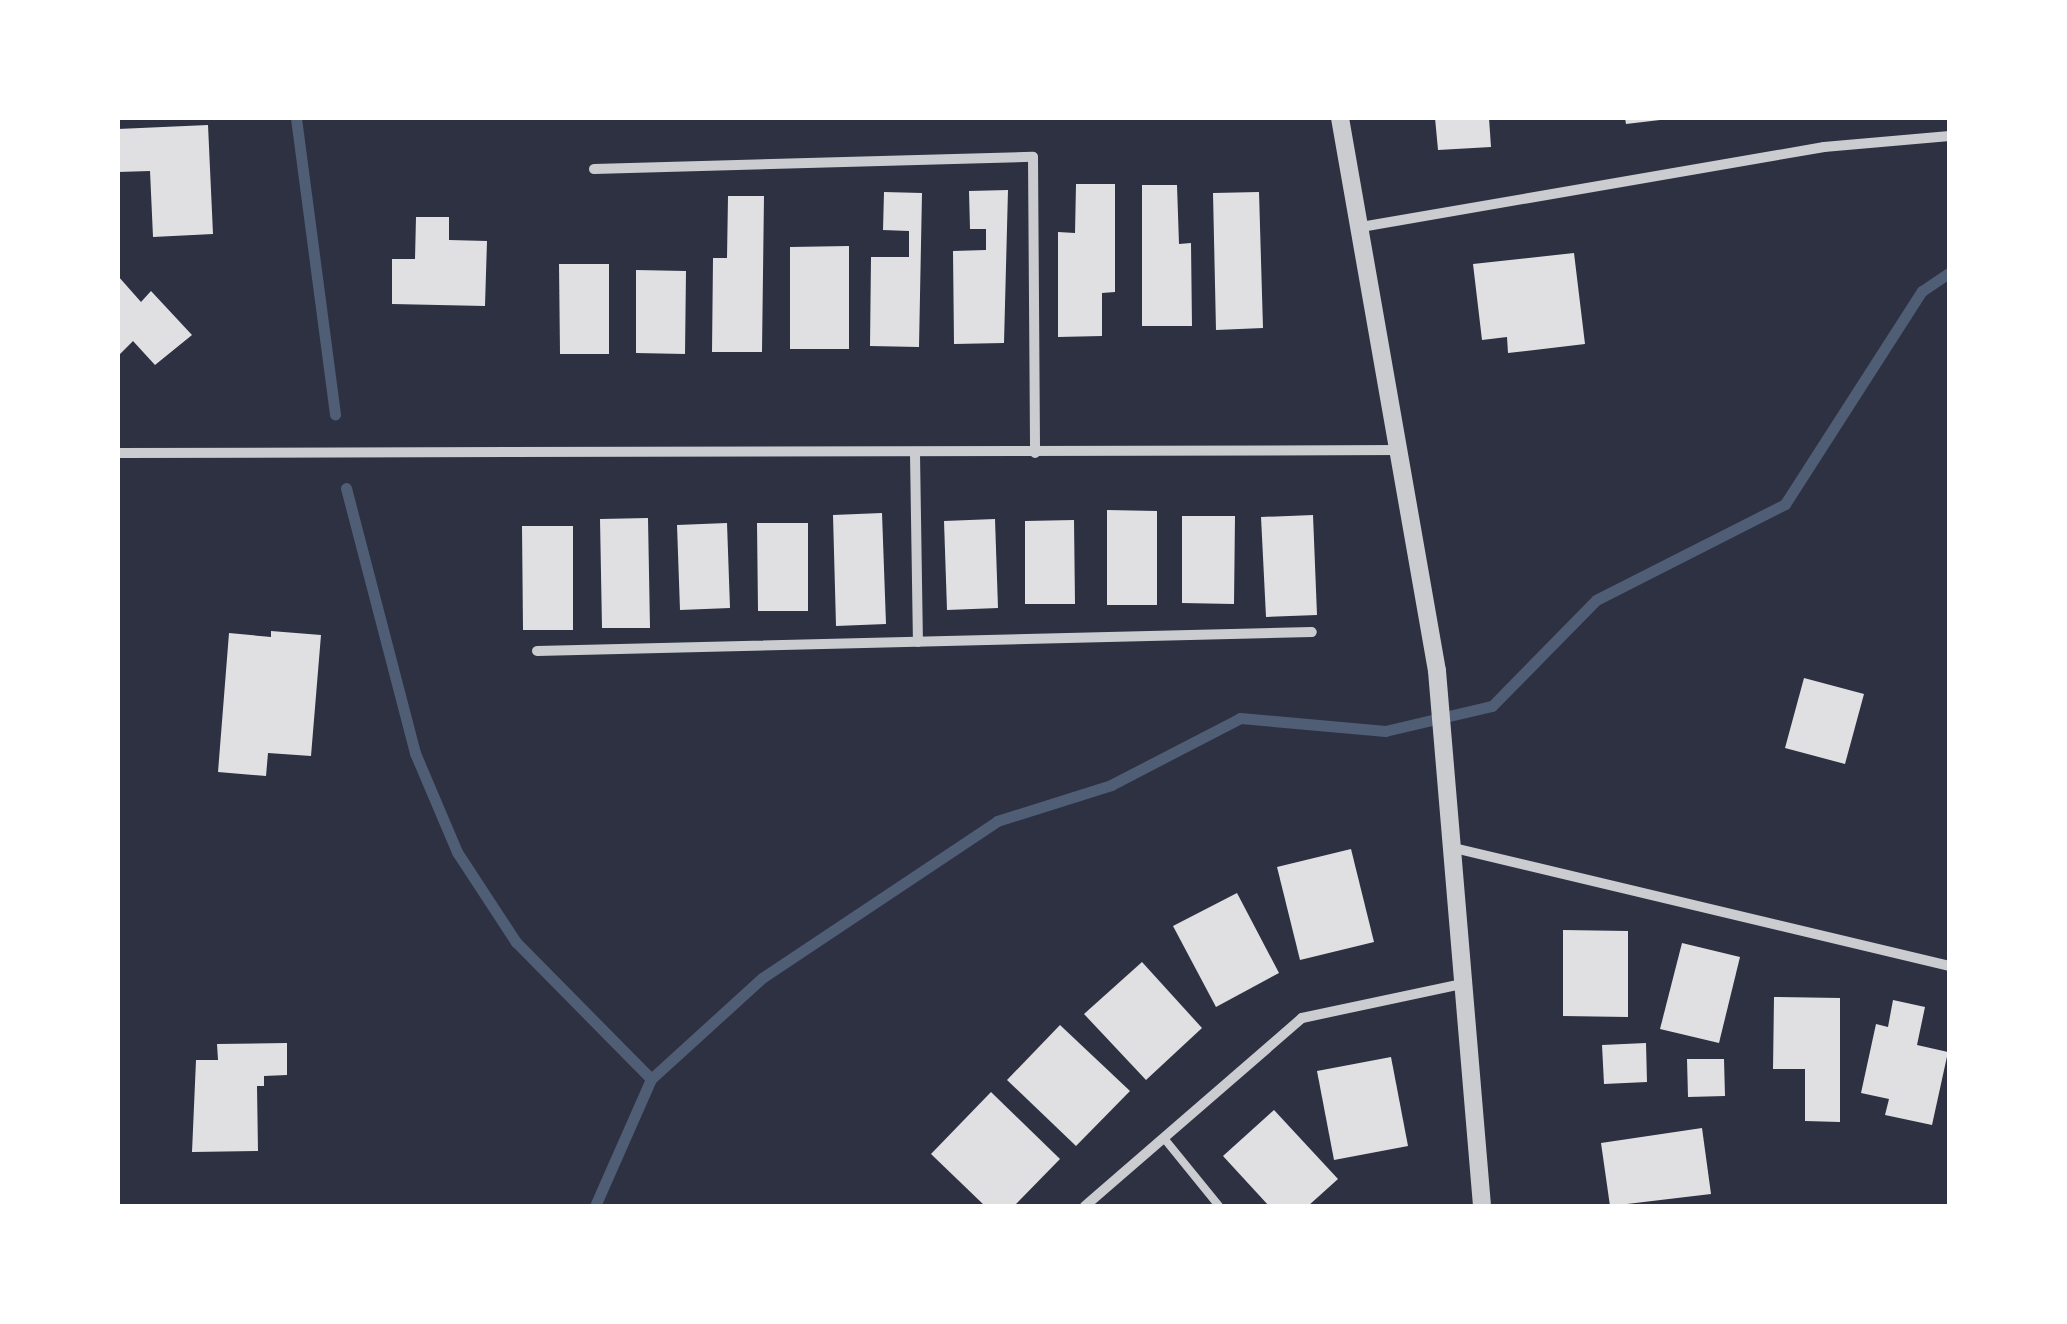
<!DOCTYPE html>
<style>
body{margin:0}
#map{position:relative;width:2067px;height:1324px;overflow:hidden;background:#2d3142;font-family:Merriweather,serif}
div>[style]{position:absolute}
.stream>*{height:11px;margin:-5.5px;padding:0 5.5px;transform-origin:5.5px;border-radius:5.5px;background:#4f5d75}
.building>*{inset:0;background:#e0e0e3}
.service>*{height:8px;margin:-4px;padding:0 4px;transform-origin:4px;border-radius:4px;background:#caccd0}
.minor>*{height:10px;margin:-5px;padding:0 5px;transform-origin:5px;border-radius:5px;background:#caccd0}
.tertiary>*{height:18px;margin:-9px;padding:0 9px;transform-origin:9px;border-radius:9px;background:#caccd0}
span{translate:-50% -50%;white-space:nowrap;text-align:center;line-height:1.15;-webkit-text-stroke:8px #fff;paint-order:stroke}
.frame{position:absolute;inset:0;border:120px solid #fff;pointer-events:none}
</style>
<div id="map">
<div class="stream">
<div style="left:296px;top:118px;width:299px;rotate:82.5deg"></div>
<div style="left:346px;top:488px;width:274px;rotate:75.4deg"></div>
<div style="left:415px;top:753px;width:108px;rotate:67deg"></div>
<div style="left:457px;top:852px;width:108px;rotate:56.8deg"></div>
<div style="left:516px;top:942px;width:192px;rotate:45.4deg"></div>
<div style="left:595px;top:1206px;width:139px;rotate:-66.2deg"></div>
<div style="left:651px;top:1079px;width:150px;rotate:-42.3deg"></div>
<div style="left:762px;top:978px;width:283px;rotate:-33.7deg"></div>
<div style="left:997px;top:821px;width:120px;rotate:-17.5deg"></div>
<div style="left:1111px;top:785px;width:145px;rotate:-27.4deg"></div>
<div style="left:1240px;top:718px;width:146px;rotate:5.1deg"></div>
<div style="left:1385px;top:731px;width:110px;rotate:-13.2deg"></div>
<div style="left:1492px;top:706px;width:148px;rotate:-45.5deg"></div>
<div style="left:1596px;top:600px;width:212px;rotate:-26.9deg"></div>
<div style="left:1785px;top:504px;width:253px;rotate:-57.3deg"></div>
<div style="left:1922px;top:291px;width:34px;rotate:-34deg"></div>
</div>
<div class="building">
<div style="clip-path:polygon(1435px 118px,1489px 118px,1491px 147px,1438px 150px)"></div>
<div style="clip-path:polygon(1625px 118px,1659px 118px,1660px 120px,1626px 124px)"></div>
<div style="clip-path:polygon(208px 125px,213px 234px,153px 237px,150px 171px,118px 172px,118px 129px)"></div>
<div style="clip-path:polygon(1076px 184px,1115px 184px,1115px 292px,1102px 293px,1102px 336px,1058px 337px,1058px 232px,1075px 233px)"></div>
<div style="clip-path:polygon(1142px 185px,1177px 185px,1179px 244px,1191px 243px,1192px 326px,1142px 326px)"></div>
<div style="clip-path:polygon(1008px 190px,1004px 343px,954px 344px,953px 251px,986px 250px,986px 229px,970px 229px,969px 191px)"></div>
<div style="clip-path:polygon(884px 192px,922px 193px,919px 347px,870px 346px,871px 257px,909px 257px,909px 231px,883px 230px)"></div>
<div style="clip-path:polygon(1259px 192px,1263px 328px,1216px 330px,1213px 193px)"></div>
<div style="clip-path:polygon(728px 196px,764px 196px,762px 352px,712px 352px,713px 258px,727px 258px)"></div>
<div style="clip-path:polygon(416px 217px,449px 217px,449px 240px,487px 241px,485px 306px,392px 304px,392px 259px,415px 259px)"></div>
<div style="clip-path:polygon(849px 246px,849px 349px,790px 349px,790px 247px)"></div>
<div style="clip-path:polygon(1574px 253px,1585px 344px,1508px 353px,1507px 337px,1482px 340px,1473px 264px)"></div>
<div style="clip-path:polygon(559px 264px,609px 264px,609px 354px,560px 354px)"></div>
<div style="clip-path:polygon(636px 270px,686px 271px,685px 354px,636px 353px)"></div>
<div style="clip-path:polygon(118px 276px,141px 302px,151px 291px,192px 335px,155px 365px,133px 341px,118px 356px)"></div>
<div style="clip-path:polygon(1107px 510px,1157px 511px,1157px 605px,1107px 605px)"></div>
<div style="clip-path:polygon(882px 513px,886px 624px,836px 626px,833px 515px)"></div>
<div style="clip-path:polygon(1313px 515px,1317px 615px,1266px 617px,1261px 517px)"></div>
<div style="clip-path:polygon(1182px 516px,1235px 516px,1234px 604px,1182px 603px)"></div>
<div style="clip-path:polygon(648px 518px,650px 628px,602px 628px,600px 519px)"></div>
<div style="clip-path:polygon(995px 519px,998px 608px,947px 610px,944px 521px)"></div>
<div style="clip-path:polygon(1074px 520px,1075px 604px,1025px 604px,1025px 521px)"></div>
<div style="clip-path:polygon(727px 523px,730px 608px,680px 610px,677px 525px)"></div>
<div style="clip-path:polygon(757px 523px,808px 523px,808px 611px,758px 611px)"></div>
<div style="clip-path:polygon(522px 526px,573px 526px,573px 630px,523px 630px)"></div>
<div style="clip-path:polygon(271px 631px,321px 635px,311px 756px,268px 753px,266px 776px,218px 772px,229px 633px,271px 637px)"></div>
<div style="clip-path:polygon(1804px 678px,1864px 694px,1845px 764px,1785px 748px)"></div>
<div style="clip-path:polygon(1351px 849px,1374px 942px,1300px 960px,1277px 867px)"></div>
<div style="clip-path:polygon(1237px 893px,1279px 973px,1216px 1007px,1173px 926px)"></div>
<div style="clip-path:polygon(1563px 930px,1628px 931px,1628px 1017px,1563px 1016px)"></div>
<div style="clip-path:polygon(1682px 943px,1740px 957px,1719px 1043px,1660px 1029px)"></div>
<div style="clip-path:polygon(1142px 962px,1202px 1028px,1146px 1080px,1084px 1014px)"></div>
<div style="clip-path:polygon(1774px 997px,1840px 998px,1840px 1122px,1805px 1121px,1805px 1069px,1773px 1069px)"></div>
<div style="clip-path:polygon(1893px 1000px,1925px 1007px,1917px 1045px,1948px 1052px,1932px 1125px,1885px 1115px,1889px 1099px,1861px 1093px,1876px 1024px,1888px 1027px)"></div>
<div style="clip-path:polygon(1060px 1025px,1130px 1091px,1076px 1146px,1007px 1080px)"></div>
<div style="clip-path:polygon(287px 1043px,287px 1075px,264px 1076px,264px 1086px,257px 1086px,258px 1151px,192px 1152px,196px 1060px,218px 1060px,217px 1044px)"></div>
<div style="clip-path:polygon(1646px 1043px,1647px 1082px,1604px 1084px,1602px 1045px)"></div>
<div style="clip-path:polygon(1391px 1057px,1408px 1146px,1334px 1160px,1317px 1071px)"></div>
<div style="clip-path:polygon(1687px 1059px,1724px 1059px,1725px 1096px,1688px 1097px)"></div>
<div style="clip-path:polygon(991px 1092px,1060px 1159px,1014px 1206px,985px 1206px,931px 1154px)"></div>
<div style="clip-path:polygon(1274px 1110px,1338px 1179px,1308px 1206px,1269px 1206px,1223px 1156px)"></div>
<div style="clip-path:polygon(1702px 1128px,1711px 1194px,1610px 1206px,1601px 1143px)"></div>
</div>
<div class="service">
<div style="left:1167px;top:1142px;width:82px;rotate:50.9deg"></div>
</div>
<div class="minor">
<div style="left:594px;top:169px;width:439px;rotate:-1.6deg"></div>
<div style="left:1033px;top:157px;width:296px;rotate:89.6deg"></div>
<div style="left:1361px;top:227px;width:470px;rotate:-9.8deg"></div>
<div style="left:1824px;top:147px;width:126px;rotate:-5deg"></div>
<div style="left:118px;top:453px;width:1283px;rotate:-0.13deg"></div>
<div style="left:915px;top:454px;width:188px;rotate:89.1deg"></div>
<div style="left:537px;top:651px;width:775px;rotate:-1.4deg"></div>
<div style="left:1454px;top:848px;width:510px;rotate:13.38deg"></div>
<div style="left:1085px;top:1206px;width:287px;rotate:-40.9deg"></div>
<div style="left:1302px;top:1018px;width:164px;rotate:-12deg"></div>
</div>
<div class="tertiary">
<div style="left:1340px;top:118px;width:561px;rotate:80.05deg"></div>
<div style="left:1437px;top:671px;width:537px;rotate:85.19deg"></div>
</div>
<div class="frame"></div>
</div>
